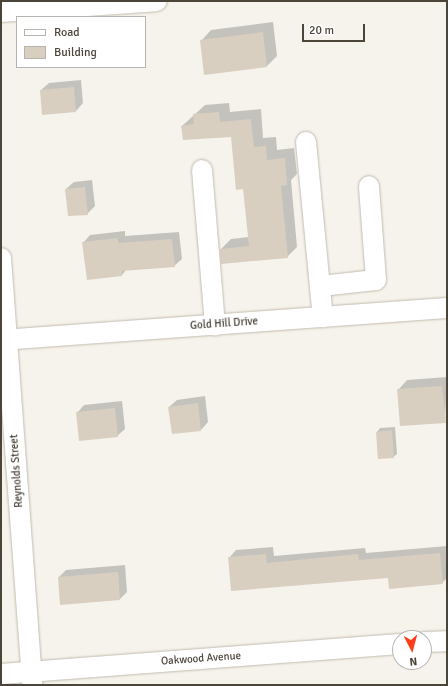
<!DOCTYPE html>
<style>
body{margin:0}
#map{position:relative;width:448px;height:686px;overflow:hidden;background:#f6f3ec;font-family:Signika,sans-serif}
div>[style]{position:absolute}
.shadow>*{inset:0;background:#0003}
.building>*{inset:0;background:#d8cfc1}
.roads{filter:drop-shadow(0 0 1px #c2bbae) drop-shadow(0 0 1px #c2bbae)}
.minor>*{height:20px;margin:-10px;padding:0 10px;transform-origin:10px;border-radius:10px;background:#fff}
span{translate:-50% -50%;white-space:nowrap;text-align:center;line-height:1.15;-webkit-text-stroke:3px #fff;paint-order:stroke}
.street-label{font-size:11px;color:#4b4439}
.frame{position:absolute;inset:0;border:2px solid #4b4439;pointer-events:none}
.legend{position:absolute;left:16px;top:16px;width:130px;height:52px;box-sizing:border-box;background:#fff;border:1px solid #b7b4b0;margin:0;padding:5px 7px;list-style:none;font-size:12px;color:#4b4439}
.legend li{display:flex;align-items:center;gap:8px;height:20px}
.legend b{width:20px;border:1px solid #b7b4b0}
.north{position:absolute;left:392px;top:630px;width:40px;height:40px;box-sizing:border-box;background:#fff;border:1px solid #b7b4b0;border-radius:50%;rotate:174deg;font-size:11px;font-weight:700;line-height:16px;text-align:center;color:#4b4439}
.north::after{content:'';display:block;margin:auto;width:14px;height:18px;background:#fc3f1d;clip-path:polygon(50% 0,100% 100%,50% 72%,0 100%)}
.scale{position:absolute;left:302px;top:24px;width:63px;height:18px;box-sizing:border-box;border:2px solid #4b4439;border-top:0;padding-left:5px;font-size:12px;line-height:14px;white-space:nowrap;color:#4b4439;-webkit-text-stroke:3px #fff;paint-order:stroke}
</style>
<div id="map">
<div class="shadow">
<div style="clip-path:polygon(273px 22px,277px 56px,267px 66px,205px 74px,201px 41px,211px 30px)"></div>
<div style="clip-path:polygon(81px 80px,83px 103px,76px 111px,41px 90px,49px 83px)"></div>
<div style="clip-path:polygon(229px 103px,230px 112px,261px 109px,263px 138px,276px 137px,277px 150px,294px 148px,297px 174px,291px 180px,297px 247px,287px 257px,221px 249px,231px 239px,249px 237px,244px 188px,232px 136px,182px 126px,205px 105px)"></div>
<div style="clip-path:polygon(92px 180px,95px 206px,87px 214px,66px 189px,74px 182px)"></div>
<div style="clip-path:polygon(125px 231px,125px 236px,179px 232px,182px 259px,174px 266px,126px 270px,122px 275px,83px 243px,90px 235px)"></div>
<div style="clip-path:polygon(447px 377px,445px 422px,398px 390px,407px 380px)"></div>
<div style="clip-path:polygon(205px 396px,208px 422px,201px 430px,169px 407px,177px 400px)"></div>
<div style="clip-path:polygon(122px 401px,125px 429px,117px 436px,77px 413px,84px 405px)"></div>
<div style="clip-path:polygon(395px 427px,397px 454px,393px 457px,378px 458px,377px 432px,380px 428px)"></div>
<div style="clip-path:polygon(447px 546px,447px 578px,442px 583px,389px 577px,232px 590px,229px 558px,236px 550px,273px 547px,274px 556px,365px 548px,366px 553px)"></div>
<div style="clip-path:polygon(125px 565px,127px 592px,120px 599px,59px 577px,66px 570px)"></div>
</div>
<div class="building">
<div style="clip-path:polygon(263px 32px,267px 67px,204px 75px,200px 40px)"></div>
<div style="clip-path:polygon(74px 87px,76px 112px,42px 115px,40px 90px)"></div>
<div style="clip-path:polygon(219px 112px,220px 122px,251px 119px,254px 147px,266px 146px,267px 160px,285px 158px,287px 185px,281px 186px,288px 258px,221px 264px,220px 249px,249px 246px,243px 189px,236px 190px,231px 137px,183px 140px,181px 126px,194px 124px,193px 114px)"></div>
<div style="clip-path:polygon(85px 187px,88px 215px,68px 216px,65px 189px)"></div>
<div style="clip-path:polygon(118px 238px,118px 243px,172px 239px,175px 267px,122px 271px,122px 276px,87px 280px,82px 242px)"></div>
<div style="clip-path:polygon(442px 386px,446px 423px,400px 426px,397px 389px)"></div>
<div style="clip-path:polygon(198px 403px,201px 431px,172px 434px,168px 407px)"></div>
<div style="clip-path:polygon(115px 408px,118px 437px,79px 441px,76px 412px)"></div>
<div style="clip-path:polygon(392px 430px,394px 458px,378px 459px,376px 432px)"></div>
<div style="clip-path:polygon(440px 553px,443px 584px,389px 589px,388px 578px,231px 591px,228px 557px,266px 554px,267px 563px,358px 554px,359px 560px)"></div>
<div style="clip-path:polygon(118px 572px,120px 600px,60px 605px,58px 577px)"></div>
</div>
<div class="roads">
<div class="minor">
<div style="left:1px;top:12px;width:156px;rotate:-4deg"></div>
<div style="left:306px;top:142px;width:176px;rotate:84.5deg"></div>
<div style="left:202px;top:170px;width:156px;rotate:85.2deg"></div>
<div style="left:1px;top:258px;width:428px;rotate:85.8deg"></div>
<div style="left:321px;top:286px;width:55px;rotate:-6.2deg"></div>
<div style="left:376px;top:280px;width:94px;rotate:-94.3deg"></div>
<div style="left:1px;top:340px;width:447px;rotate:-4.1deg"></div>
<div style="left:424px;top:642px;width:23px;rotate:-2deg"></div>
<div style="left:1px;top:674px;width:400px;rotate:-4.3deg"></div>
</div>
</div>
<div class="street-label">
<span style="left:224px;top:324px;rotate:-4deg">Gold Hill Drive</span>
<span style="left:17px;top:471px;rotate:-94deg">Reynolds Street</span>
<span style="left:201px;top:659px;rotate:-4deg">Oakwood Avenue</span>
</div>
<div class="frame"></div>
<ul class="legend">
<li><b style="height:5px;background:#fff"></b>Road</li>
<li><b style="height:11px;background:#d8cfc1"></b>Building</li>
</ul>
<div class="north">N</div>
<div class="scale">20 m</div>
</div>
